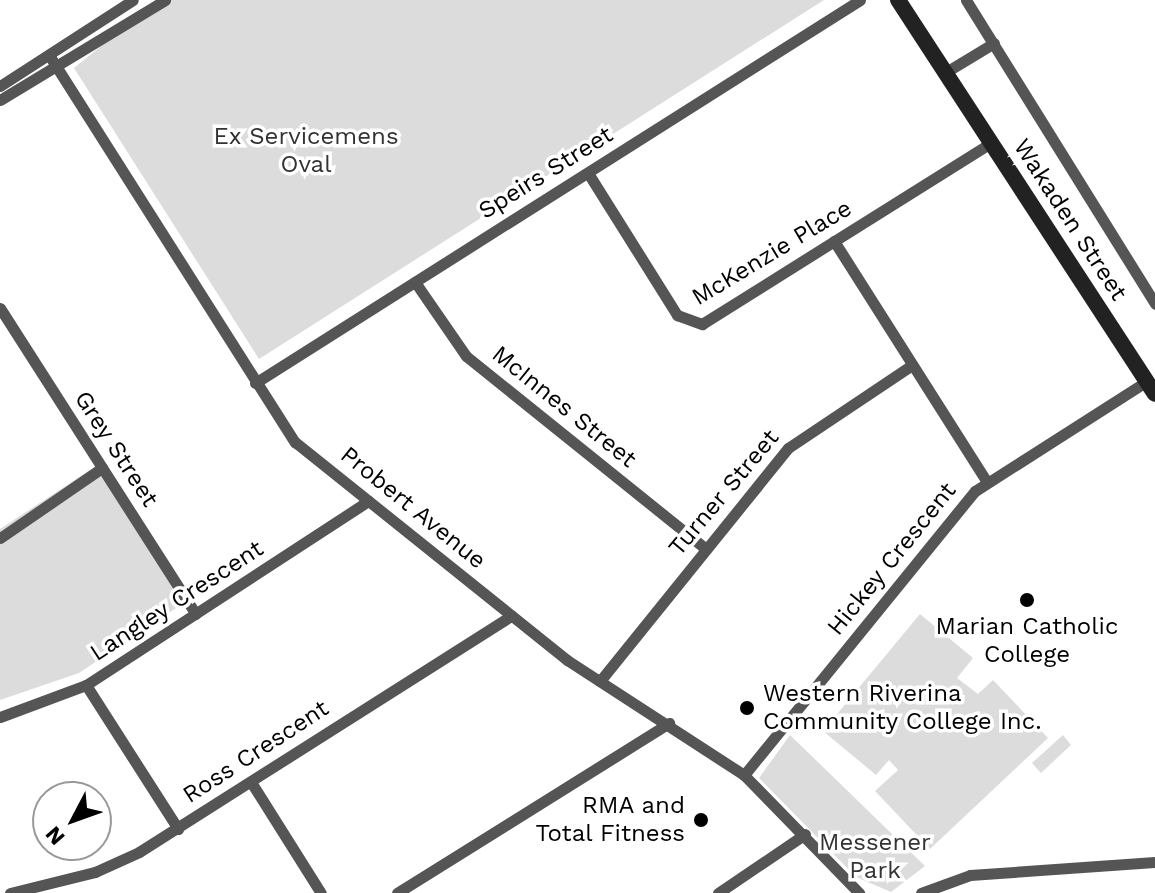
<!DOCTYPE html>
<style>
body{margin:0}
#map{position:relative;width:1155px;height:893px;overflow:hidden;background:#fff;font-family:"Work Sans",sans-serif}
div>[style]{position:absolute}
.green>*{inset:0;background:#dcdcdc}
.minor>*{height:11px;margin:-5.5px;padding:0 5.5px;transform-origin:5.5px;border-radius:5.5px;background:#555}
.secondary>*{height:16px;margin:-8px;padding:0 8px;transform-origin:8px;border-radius:8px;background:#222}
.dots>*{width:22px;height:22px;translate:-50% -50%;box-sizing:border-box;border:4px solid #fff;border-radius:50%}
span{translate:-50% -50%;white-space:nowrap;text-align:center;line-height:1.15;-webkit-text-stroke:7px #fff;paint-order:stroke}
.park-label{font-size:24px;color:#333}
.street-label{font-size:24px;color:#000}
.poi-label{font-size:24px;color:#000}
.left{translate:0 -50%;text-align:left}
.right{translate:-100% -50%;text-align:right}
.north{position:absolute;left:32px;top:781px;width:80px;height:80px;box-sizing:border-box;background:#fff;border:2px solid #999;border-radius:50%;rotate:229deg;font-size:22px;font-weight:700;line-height:32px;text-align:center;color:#000}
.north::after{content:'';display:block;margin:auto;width:28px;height:36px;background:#000;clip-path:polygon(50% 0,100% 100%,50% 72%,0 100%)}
</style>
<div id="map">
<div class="green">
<div style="clip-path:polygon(158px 0,824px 0,259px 359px,74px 68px)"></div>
<div style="clip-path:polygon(99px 464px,185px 602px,79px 673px,0 700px,0 529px)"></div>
<div style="clip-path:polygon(920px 614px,973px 658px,957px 678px,978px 694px,993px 680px,1048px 738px,930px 849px,875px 791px,898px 770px,889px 760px,876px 775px,823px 731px)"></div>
<div style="clip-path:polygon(790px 735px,925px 866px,891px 892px,856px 877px,759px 778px)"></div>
<div style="clip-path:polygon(1063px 735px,1071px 745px,1041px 773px,1032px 763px)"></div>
</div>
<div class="minor">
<div style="left:966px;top:0;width:358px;rotate:58.1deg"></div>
<div style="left:49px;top:55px;width:459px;rotate:57.6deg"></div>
<div style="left:295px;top:442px;width:349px;rotate:38.7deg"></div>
<div style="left:567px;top:660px;width:211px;rotate:33deg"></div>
<div style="left:744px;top:775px;width:165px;rotate:45.7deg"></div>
<div style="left:946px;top:72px;width:56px;rotate:-31.1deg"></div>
<div style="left:0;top:86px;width:158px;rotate:-32.9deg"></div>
<div style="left:0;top:100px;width:193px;rotate:-31.2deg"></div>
<div style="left:588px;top:173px;width:168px;rotate:57.9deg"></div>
<div style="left:677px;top:315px;width:27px;rotate:20deg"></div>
<div style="left:702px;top:324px;width:341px;rotate:-32.1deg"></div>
<div style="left:834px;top:241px;width:285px;rotate:57.6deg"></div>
<div style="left:415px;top:282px;width:90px;rotate:55.4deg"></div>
<div style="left:466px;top:356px;width:307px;rotate:38.8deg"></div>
<div style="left:0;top:308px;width:363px;rotate:57.4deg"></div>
<div style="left:255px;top:383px;width:716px;rotate:-32.34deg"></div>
<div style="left:0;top:538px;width:124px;rotate:-34.5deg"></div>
<div style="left:600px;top:681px;width:299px;rotate:-51.1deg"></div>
<div style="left:788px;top:448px;width:149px;rotate:-33.8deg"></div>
<div style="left:86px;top:685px;width:171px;rotate:57.4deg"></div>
<div style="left:0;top:717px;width:92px;rotate:-20.4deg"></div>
<div style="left:86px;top:685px;width:337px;rotate:-33.1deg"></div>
<div style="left:744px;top:775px;width:366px;rotate:-50.9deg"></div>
<div style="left:975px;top:491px;width:204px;rotate:-32.6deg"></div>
<div style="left:251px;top:782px;width:131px;rotate:57.8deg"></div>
<div style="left:10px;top:893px;width:88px;rotate:-13.9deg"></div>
<div style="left:95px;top:872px;width:48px;rotate:-24.4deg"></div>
<div style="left:139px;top:852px;width:441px;rotate:-32.4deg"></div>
<div style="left:397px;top:893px;width:321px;rotate:-32deg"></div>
<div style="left:718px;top:893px;width:105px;rotate:-34.1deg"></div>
<div style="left:921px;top:893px;width:52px;rotate:-20.2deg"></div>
<div style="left:970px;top:875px;width:185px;rotate:-4deg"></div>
</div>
<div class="secondary">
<div style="left:898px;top:0;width:470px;rotate:56.9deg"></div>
</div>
<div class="dots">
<div style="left:1027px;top:600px;background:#000"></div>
<div style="left:747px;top:708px;background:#000"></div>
<div style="left:701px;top:820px;background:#000"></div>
</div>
<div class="park-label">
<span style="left:306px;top:151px">Ex Servicemens<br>Oval</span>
<span style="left:875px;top:857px">Messener<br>Park</span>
</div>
<div class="street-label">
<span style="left:546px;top:173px;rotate:-32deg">Speirs Street</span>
<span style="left:1070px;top:220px;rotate:57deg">Wakaden Street</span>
<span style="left:772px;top:253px;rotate:-31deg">McKenzie Place</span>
<span style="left:564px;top:407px;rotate:39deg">McInnes Street</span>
<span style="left:116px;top:449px;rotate:57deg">Grey Street</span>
<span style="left:724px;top:493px;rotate:-50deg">Turner Street</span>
<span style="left:413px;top:508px;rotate:39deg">Probert Avenue</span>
<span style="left:892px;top:559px;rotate:-51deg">Hickey Crescent</span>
<span style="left:177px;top:601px;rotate:-33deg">Langley Crescent</span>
<span style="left:256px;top:752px;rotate:-33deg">Ross Crescent</span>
</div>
<div class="poi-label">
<span style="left:1027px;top:641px">Marian Catholic<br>College</span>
<span class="left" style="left:763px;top:708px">Western Riverina<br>Community College Inc.</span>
<span class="right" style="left:685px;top:820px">RMA and<br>Total Fitness</span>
</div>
<div class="north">N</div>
</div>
